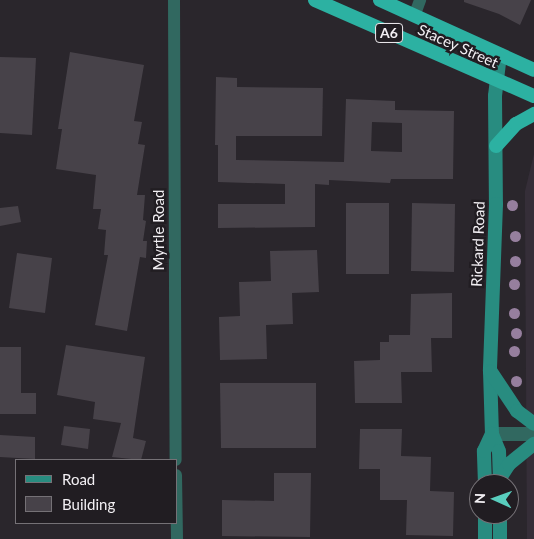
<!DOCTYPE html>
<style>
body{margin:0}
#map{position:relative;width:534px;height:539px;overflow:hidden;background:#2a262c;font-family:Lato,sans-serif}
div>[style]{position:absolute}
.built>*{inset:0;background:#352e38}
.building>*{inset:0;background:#474249}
.minor>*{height:12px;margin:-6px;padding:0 6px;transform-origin:6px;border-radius:6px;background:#316860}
.tertiary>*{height:14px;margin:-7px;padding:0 7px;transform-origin:7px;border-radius:7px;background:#316860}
.secondary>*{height:14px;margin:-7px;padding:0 7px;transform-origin:7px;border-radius:7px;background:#288c80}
.trunk>*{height:14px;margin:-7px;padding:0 7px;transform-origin:7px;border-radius:7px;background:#2cb1a2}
.trees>*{width:11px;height:11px;margin:-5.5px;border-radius:50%;background:#967f9e}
span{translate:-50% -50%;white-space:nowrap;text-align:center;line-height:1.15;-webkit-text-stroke:5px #211d22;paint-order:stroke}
.shield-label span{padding:1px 4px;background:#211d22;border:1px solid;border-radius:4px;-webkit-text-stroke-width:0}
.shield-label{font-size:14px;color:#f2eff3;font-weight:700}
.street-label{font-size:15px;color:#f2eff3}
.legend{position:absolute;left:15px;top:459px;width:162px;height:65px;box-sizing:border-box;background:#211d22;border:1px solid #757176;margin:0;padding:6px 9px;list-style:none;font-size:15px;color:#f2eff3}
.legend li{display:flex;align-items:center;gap:10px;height:25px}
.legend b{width:25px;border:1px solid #757176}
.north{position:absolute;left:469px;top:474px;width:50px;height:50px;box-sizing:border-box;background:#211d22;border:1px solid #757176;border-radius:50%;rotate:272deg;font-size:14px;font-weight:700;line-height:20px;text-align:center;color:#f2eff3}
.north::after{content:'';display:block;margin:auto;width:18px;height:22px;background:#59cebe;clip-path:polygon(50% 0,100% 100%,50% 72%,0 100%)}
</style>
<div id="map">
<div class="built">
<div style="clip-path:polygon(534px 154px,534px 539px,527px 539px,525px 207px,525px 191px)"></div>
</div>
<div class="building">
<div style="clip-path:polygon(464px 0,531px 0,520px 25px,499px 14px,464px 2px)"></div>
<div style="clip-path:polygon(70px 52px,144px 65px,134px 121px,142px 122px,138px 144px,145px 145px,137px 195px,145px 195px,143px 220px,146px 221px,143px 241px,147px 241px,146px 258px,140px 257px,127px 331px,95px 325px,108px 255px,104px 255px,106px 230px,98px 229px,101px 209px,93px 209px,96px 175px,56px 169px,62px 129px,58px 129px)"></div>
<div style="clip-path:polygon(0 57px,36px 58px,32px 135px,0 133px)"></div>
<div style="clip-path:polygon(evenodd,216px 77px,237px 78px,237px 87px,323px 88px,322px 136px,236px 136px,236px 160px,344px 162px,346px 99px,395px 101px,395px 110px,454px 111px,453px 179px,391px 179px,390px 183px,329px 180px,329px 185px,315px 184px,315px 227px,218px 228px,218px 204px,285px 204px,285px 184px,218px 182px,218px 145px,215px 145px,216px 77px,372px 122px,402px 123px,402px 152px,371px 151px,372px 122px)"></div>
<div style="clip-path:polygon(346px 203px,389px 203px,389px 274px,346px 274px)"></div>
<div style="clip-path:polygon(412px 203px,455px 204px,454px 272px,411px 271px)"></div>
<div style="clip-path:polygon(18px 206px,21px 222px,0 226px,0 208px)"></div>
<div style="clip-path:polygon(317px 250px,319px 292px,292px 293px,293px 324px,266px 325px,267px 359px,220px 360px,219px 317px,240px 316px,239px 282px,271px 281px,270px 251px)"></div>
<div style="clip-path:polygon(17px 253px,52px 258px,45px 313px,9px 308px)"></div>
<div style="clip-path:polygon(452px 293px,452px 338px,431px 338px,432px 372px,401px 372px,402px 403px,355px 403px,354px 361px,380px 360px,380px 342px,389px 342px,389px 335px,410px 335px,411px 294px)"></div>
<div style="clip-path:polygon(66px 345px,145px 357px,133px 438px,146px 441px,141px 460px,112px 457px,121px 423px,93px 419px,95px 402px,57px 395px)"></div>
<div style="clip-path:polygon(0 347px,21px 347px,21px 393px,36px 393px,36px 414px,0 414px)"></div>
<div style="clip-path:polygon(220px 383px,316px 383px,316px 448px,221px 448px)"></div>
<div style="clip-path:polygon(64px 426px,90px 429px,88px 449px,61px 445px)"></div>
<div style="clip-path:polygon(360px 429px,402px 429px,401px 456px,431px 457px,430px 491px,454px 492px,453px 536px,406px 535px,407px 500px,380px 500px,380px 469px,359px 469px)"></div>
<div style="clip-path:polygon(0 435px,35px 437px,35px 459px,0 457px)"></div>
<div style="clip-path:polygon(274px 473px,311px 473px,310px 537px,222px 536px,222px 500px,274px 501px)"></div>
</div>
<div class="minor">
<div style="left:174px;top:0;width:460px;rotate:89.8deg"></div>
<div style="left:415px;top:14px;width:15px;rotate:-70deg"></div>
<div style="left:176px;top:475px;width:64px;rotate:89.1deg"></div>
</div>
<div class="tertiary">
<div style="left:492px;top:434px;width:42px"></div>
</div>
<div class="secondary">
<div style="left:500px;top:55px;width:41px;rotate:97deg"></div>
<div style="left:495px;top:96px;width:108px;rotate:89.5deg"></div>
<div style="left:496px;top:204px;width:167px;rotate:92.1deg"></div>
<div style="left:490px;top:371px;width:63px;rotate:88.2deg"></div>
<div style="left:492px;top:434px;width:18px;rotate:68deg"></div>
<div style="left:499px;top:451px;width:33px;rotate:88deg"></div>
<div style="left:491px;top:372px;width:47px;rotate:56.3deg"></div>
<div style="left:517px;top:411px;width:21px;rotate:37deg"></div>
<div style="left:500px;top:478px;width:17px;rotate:-57deg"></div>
<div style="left:509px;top:464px;width:32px;rotate:-39deg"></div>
<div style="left:485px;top:484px;width:33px;rotate:-92deg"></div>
<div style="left:484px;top:451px;width:19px;rotate:-65deg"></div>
<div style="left:485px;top:514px;width:25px;rotate:90deg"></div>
<div style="left:500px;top:514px;width:25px;rotate:90deg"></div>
</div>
<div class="trunk">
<div style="left:315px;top:0;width:239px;rotate:23.7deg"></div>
<div style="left:380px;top:0;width:169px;rotate:24.4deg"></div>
<div style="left:496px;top:146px;width:30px;rotate:-48deg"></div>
<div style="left:516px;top:124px;width:21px;rotate:-29deg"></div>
</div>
<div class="trees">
<div style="left:512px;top:205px"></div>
<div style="left:515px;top:236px"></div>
<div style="left:515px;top:261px"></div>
<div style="left:514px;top:284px"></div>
<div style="left:514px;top:313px"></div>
<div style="left:516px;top:333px"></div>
<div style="left:514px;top:351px"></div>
<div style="left:516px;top:381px"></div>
</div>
<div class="shield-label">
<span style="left:389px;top:33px">A6</span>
</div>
<div class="street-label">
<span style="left:458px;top:46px;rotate:24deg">Stacey Street</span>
<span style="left:159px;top:230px;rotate:-90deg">Myrtle Road</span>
<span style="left:478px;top:244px;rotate:-88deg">Rickard Road</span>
</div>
<ul class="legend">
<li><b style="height:6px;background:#288c80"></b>Road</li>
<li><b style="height:14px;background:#474249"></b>Building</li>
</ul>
<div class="north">N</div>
</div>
